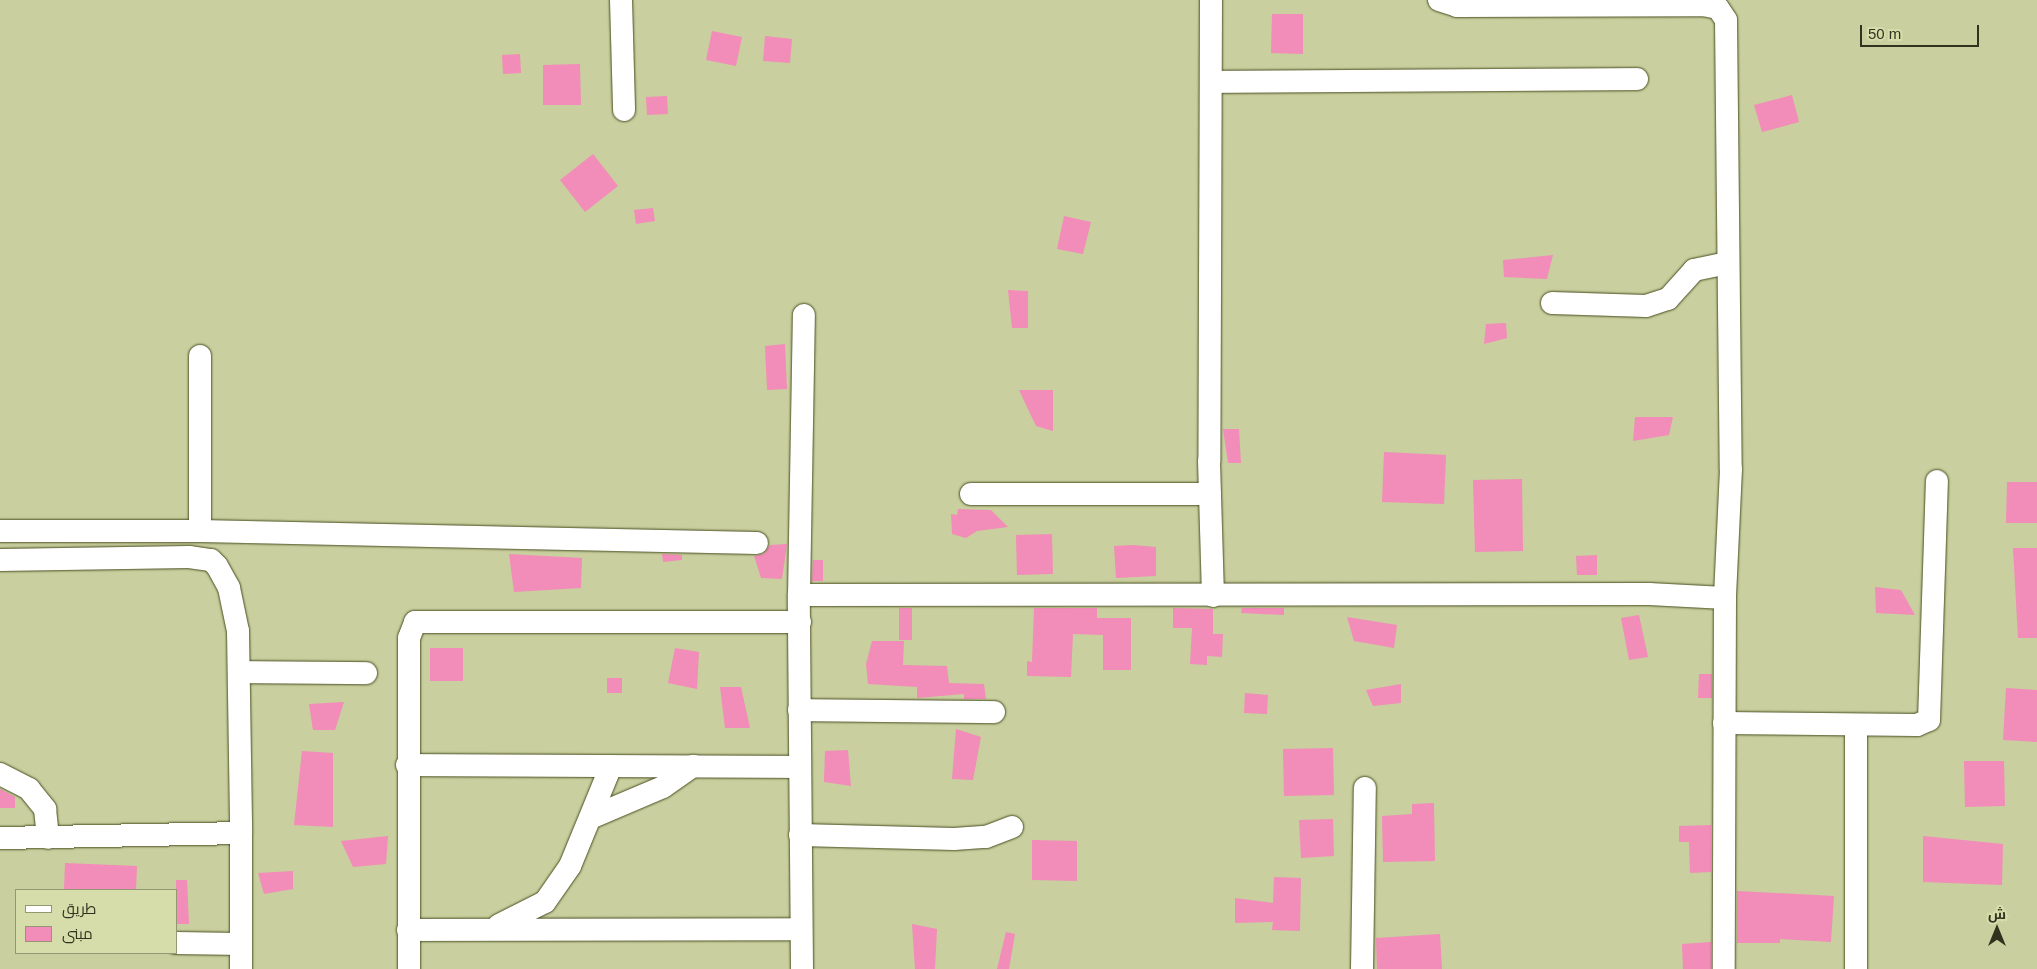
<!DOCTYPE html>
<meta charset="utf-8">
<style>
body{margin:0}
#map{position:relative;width:2037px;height:969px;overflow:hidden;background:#c9cf9e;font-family:Helvetica,Cairo,sans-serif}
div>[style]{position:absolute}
.building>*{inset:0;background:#f28cb8}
.roads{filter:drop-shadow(0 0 1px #4a4e21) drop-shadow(0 0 1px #4a4e21)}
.minor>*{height:22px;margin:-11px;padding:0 11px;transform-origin:11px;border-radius:11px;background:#fff}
span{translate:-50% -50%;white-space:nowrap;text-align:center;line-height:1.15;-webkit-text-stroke:4px #d6dcaa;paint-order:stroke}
.legend{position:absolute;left:15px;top:889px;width:162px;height:65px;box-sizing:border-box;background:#d6dcaa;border:1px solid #949872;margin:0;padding:6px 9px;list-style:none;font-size:15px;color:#31331f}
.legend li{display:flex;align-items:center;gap:10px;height:25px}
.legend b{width:25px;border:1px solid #949872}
.north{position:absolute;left:1972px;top:904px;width:50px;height:50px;-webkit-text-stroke:4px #d6dcaa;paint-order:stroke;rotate:0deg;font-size:14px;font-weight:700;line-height:20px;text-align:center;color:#31331f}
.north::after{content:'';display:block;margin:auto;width:18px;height:22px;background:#31331f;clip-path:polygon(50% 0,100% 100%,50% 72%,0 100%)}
.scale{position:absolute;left:1860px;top:25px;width:119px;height:22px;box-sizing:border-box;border:2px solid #31331f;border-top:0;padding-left:6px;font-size:15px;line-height:18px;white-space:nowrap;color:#31331f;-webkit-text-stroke:4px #d6dcaa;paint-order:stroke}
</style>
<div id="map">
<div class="building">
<div style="clip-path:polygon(1272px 14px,1303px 14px,1303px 54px,1271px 53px)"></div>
<div style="clip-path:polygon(712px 31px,742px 37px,736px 66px,706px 60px)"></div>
<div style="clip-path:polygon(765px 36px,792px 39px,790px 63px,763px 61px)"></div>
<div style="clip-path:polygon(520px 54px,521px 73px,503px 74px,502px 55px)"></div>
<div style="clip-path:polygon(580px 64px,581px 105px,543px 105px,543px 65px)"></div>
<div style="clip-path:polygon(1792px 95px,1799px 122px,1762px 132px,1754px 105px)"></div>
<div style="clip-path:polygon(667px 96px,668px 114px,647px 115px,646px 97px)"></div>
<div style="clip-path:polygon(593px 154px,618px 186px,585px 212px,560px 180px)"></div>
<div style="clip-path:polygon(653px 208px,655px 221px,636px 224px,634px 210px)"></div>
<div style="clip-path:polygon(1064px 216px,1091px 222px,1083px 254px,1057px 249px)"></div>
<div style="clip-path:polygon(1553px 255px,1547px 279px,1504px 277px,1503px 260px)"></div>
<div style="clip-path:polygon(1008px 290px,1028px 291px,1028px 328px,1012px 328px)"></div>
<div style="clip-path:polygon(1506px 323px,1507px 338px,1484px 344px,1486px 324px)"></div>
<div style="clip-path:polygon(785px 344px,787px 389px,767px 390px,765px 346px)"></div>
<div style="clip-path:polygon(1019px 390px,1053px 390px,1053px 431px,1036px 426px)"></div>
<div style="clip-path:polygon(1635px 417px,1673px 417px,1669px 435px,1633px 441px)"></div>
<div style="clip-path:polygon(1223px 429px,1239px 429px,1241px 463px,1228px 463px)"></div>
<div style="clip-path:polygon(1384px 452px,1446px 455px,1444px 504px,1382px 502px)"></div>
<div style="clip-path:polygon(1522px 479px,1523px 551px,1475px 552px,1473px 480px)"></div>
<div style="clip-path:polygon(2007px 482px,2037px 482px,2037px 523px,2006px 523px)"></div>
<div style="clip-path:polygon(958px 509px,991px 510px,1008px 527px,977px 531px,966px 538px,952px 534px,951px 514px,957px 515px)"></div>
<div style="clip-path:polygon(1052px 534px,1053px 574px,1017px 575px,1016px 535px)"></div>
<div style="clip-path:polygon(787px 544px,782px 579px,761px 578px,754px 556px,764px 554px,770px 545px)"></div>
<div style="clip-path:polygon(1133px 545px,1156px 547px,1156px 576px,1116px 578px,1114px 546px)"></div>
<div style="clip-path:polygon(2013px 548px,2037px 548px,2037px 638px,2018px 638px)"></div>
<div style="clip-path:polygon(509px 554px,582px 558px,581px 588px,514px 592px)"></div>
<div style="clip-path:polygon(662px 554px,682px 555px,682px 560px,663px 562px)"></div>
<div style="clip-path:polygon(1597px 555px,1597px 575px,1577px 575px,1576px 556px)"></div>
<div style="clip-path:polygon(813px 560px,823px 560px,823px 581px,812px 581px)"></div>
<div style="clip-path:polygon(1875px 587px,1901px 590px,1915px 615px,1876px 613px)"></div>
<div style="clip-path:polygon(899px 608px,912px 608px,912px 640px,899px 640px)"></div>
<div style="clip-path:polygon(1034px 608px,1097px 608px,1097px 618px,1131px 618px,1131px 670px,1103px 670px,1103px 635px,1073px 634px,1071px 677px,1027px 676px,1027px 661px,1032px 662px)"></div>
<div style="clip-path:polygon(1173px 608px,1213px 609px,1213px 634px,1223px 634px,1222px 657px,1207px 656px,1207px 665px,1190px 664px,1192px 628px,1173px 628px)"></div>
<div style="clip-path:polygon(1242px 608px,1284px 608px,1284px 615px,1241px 613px)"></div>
<div style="clip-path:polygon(1639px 615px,1648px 657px,1629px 660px,1621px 618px)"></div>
<div style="clip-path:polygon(1347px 617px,1397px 625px,1394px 648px,1354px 641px)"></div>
<div style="clip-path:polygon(872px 641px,904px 641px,903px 665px,947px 666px,949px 683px,984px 684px,986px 699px,964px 699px,964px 694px,917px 698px,917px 687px,868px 684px,866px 664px)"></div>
<div style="clip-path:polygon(430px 648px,463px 648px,463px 681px,430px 681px)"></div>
<div style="clip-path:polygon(675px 648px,699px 652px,697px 689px,668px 683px)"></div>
<div style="clip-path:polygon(1699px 674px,1712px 674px,1712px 698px,1698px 698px)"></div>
<div style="clip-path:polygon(607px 678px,622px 678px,622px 693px,607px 693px)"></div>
<div style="clip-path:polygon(1401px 684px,1401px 703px,1373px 706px,1366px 690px)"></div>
<div style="clip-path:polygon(720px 687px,741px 687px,750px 728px,725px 728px)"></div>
<div style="clip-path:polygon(2006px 688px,2037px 690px,2037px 742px,2003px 740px)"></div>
<div style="clip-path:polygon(1245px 693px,1268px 695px,1267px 714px,1244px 713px)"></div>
<div style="clip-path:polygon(344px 702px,335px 730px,313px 730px,309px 704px)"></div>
<div style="clip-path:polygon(956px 729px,981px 737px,973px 780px,952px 779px)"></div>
<div style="clip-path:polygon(1333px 748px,1334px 795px,1284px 796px,1283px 749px)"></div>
<div style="clip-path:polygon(848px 750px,851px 786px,824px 782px,825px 751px)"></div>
<div style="clip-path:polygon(302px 751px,333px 753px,333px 827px,294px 825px)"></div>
<div style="clip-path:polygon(1964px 761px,2004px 761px,2005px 806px,1965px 807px)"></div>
<div style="clip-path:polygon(0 789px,15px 797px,15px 808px,0 808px)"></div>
<div style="clip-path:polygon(1434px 803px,1435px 861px,1383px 862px,1382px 816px,1412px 814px,1412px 804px)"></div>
<div style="clip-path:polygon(1333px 819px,1334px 856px,1301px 858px,1299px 820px)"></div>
<div style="clip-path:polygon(1711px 825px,1711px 872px,1690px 873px,1689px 842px,1679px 842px,1679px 826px)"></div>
<div style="clip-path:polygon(388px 836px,386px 864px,353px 867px,341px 841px)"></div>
<div style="clip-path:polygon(1923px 836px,2003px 844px,2002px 885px,1923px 882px)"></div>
<div style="clip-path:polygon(1032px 840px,1077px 841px,1077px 881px,1032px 880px)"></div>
<div style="clip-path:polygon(65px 863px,137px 866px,136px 890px,64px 890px)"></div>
<div style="clip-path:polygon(293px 871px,293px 889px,264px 894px,258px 873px)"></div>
<div style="clip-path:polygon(1274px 877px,1301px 878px,1300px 931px,1272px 930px,1273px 922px,1235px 923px,1235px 898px,1273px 903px)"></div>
<div style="clip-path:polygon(176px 880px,187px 880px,189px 924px,176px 924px)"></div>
<div style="clip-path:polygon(1737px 891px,1834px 896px,1831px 942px,1780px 939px,1780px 943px,1737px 943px)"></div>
<div style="clip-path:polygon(912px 924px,937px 929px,935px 969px,915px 969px)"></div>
<div style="clip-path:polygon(1006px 932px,1015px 934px,1009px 969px,997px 969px)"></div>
<div style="clip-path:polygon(1440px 934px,1442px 969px,1377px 969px,1376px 938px)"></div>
<div style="clip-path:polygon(1711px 942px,1711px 969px,1683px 969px,1682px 944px)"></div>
</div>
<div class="roads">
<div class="minor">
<div style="left:621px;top:0;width:110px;rotate:88.4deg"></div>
<div style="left:1211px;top:0;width:461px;rotate:90.2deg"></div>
<div style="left:1209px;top:461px;width:135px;rotate:88.3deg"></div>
<div style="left:1439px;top:0;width:19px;rotate:18deg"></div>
<div style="left:1457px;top:6px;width:246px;rotate:-0.2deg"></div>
<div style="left:1703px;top:5px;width:15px;rotate:11deg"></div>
<div style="left:1718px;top:8px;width:14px;rotate:56deg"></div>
<div style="left:1726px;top:20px;width:449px;rotate:89.4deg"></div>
<div style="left:1731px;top:469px;width:129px;rotate:92.7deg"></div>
<div style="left:1725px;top:598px;width:371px;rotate:90.2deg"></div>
<div style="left:1212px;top:82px;width:425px;rotate:-0.4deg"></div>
<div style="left:1552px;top:303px;width:94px;rotate:1.8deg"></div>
<div style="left:1646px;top:306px;width:23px;rotate:-18deg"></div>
<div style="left:1668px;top:299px;width:39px;rotate:-48deg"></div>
<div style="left:1694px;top:270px;width:34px;rotate:-12deg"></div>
<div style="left:200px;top:356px;width:175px;rotate:90deg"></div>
<div style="left:971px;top:494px;width:239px"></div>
<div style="left:0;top:531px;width:200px"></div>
<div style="left:200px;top:531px;width:557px;rotate:1.23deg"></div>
<div style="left:0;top:560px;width:189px;rotate:-0.9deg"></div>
<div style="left:189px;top:557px;width:22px;rotate:8deg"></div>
<div style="left:211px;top:560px;width:8px;rotate:45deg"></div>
<div style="left:217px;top:566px;width:25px;rotate:61deg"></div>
<div style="left:229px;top:588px;width:44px;rotate:78.2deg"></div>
<div style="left:238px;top:631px;width:202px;rotate:89.1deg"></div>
<div style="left:241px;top:833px;width:241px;rotate:178.8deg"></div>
<div style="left:799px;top:595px;width:850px;rotate:-0.07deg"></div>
<div style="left:1649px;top:594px;width:76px;rotate:3deg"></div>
<div style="left:240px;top:672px;width:126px;rotate:0.5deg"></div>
<div style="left:799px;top:710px;width:195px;rotate:0.6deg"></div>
<div style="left:1724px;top:723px;width:193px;rotate:0.6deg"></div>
<div style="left:1917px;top:725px;width:13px;rotate:-23deg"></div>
<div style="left:1929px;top:720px;width:239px;rotate:-88.1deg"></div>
<div style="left:1856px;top:725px;width:244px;rotate:90deg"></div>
<div style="left:407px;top:765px;width:392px;rotate:0.3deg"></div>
<div style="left:0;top:774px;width:33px;rotate:27deg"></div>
<div style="left:29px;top:789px;width:26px;rotate:51deg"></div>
<div style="left:45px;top:809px;width:29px;rotate:84deg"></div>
<div style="left:590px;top:818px;width:79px;rotate:-23deg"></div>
<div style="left:663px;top:787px;width:37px;rotate:-35deg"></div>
<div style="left:800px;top:835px;width:154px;rotate:1.5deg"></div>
<div style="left:954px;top:839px;width:32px;rotate:-4deg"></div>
<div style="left:986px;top:837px;width:28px;rotate:-21deg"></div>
<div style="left:499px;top:925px;width:51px;rotate:-26.6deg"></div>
<div style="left:545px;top:902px;width:44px;rotate:-55.2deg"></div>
<div style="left:570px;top:866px;width:108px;rotate:-67.7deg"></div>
<div style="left:408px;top:930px;width:393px;rotate:-0.1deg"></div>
<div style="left:176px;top:943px;width:65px;rotate:0.9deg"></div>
<div style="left:241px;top:969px;width:136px;rotate:-90deg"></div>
<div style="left:409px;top:969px;width:331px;rotate:-90deg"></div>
<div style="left:409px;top:638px;width:17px;rotate:-69deg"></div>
<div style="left:415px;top:622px;width:385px"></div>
<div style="left:802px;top:969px;width:374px;rotate:-90.5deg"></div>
<div style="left:799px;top:595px;width:280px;rotate:-89deg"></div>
<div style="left:1362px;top:969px;width:181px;rotate:-89.1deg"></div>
</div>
</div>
<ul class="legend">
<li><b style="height:6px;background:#fff"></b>طريق</li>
<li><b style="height:14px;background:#f28cb8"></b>مبنى</li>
</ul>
<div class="north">ش</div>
<div class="scale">50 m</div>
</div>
